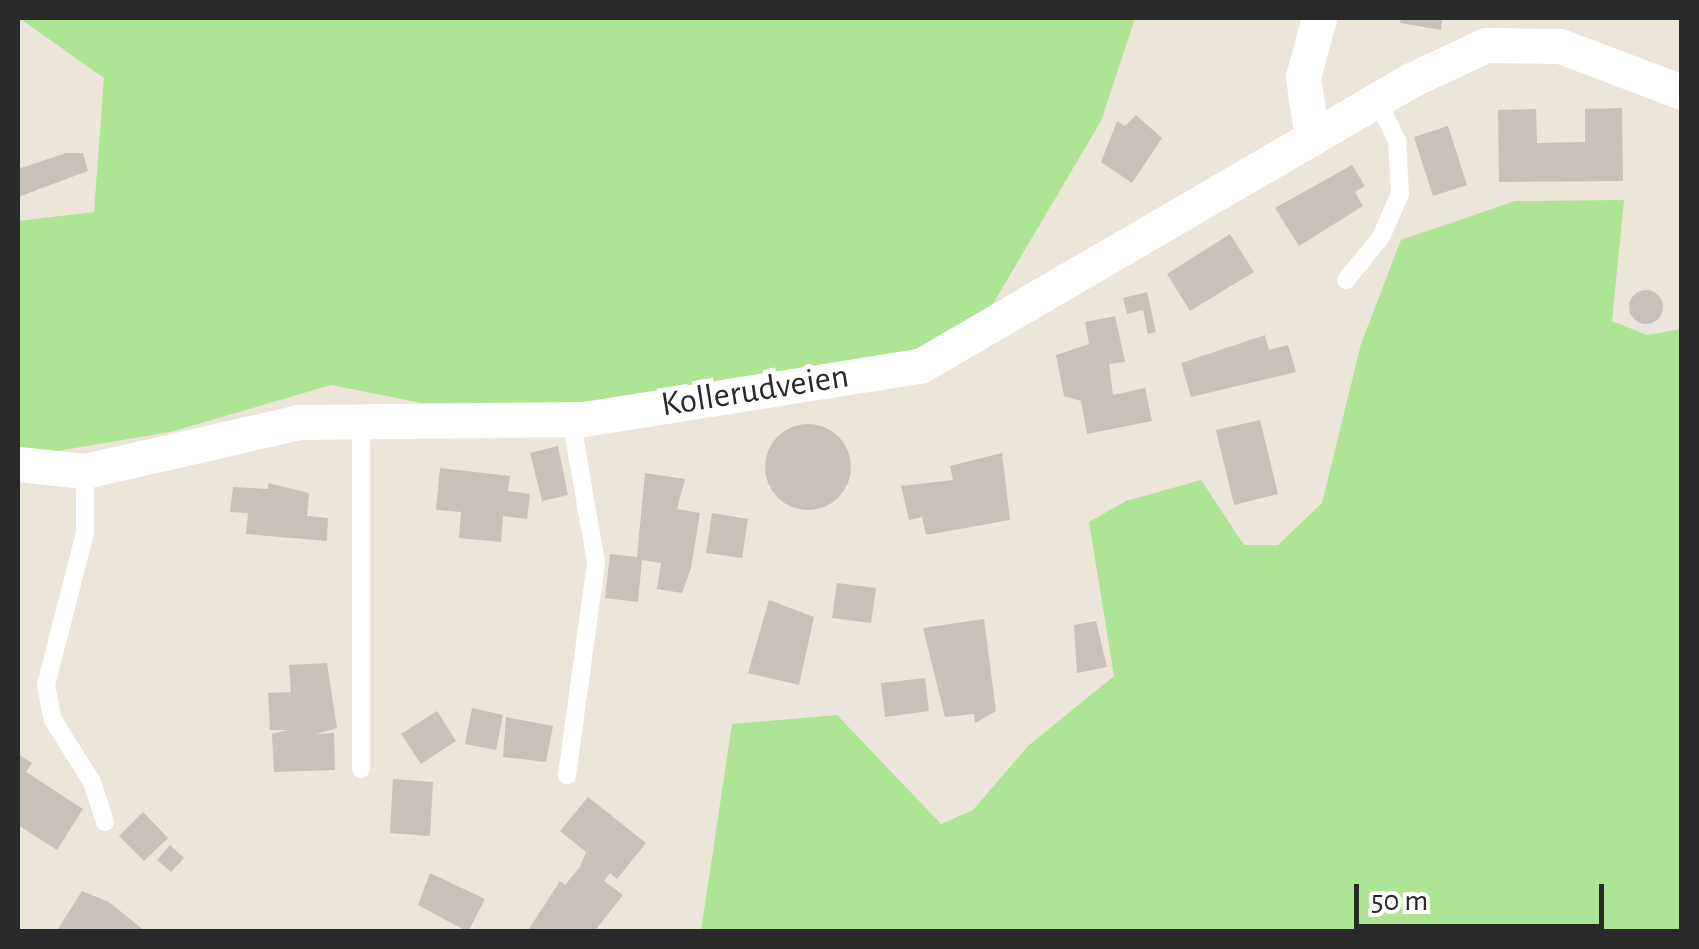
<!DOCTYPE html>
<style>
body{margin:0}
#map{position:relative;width:1699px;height:949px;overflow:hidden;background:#ece5da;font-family:"Alegreya Sans",sans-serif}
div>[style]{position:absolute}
.green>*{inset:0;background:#ade594}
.building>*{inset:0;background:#c7c1ba}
.round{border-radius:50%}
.lane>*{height:18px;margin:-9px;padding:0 9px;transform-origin:9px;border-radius:9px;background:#fff}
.street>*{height:35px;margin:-17.5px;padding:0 17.5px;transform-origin:17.5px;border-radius:17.5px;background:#fff}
span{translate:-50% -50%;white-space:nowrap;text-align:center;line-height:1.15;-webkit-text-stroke:10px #fff;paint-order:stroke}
.street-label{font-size:35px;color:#292929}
.frame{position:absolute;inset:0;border:20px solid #292929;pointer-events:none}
.scale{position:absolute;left:1354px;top:884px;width:250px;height:45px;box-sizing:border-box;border:5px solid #292929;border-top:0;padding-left:12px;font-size:30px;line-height:35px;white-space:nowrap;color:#292929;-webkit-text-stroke:8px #fff;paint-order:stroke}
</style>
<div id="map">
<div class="green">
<div style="clip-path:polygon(19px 18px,1135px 18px,1101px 121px,968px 346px,569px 405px,422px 403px,331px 385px,170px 432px,39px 454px,18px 447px,18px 221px,94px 212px,104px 78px)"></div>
<div style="clip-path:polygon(1624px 200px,1612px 321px,1647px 335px,1681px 329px,1681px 931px,701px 931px,732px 724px,837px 715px,941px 824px,973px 810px,1028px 746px,1114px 676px,1089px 522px,1126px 501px,1201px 480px,1244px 545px,1278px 545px,1322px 503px,1361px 344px,1401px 240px,1515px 201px)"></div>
</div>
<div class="building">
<div style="clip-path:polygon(1401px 18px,1442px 18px,1441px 30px,1400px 23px)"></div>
<div style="clip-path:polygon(1622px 108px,1623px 181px,1499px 182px,1498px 110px,1536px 109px,1537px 143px,1585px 142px,1585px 109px)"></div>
<div style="clip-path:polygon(1136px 115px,1162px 138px,1132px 183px,1101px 162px,1117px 121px,1125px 126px)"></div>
<div style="clip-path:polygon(1448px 126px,1467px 185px,1433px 196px,1414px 137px)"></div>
<div style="clip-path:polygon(66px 153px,83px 153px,88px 171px,18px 197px,18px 169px)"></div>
<div style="clip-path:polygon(1352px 165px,1365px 186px,1355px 192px,1363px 206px,1299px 246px,1275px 208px)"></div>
<div style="clip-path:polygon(1230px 234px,1254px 272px,1190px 311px,1167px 274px)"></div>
<div class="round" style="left:1629px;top:290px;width:34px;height:34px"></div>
<div style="clip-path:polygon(1147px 292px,1156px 332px,1148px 334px,1143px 310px,1127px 314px,1123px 298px)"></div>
<div style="clip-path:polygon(1115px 316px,1125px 362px,1109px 364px,1113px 395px,1145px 388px,1152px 421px,1087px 434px,1081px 401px,1064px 396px,1056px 355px,1089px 344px,1085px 322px)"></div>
<div style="clip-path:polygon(1265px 335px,1269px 350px,1288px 345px,1296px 372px,1191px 397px,1181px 363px)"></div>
<div style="clip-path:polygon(1260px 420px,1278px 494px,1234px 505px,1216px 430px)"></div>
<div class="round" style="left:765px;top:424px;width:86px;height:86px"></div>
<div style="clip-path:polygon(558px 446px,568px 495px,542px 501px,530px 453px)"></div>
<div style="clip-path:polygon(1002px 453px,1010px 520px,926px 535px,922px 517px,909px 520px,901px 486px,953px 480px,950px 466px)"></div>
<div style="clip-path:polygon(440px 468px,510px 476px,508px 491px,530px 494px,527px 519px,503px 516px,501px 542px,459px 538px,461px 512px,436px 510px)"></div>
<div style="clip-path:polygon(645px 473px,685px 479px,677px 509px,700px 513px,691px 568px,682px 593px,657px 589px,661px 563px,642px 560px,638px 602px,605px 598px,610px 554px,637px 557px)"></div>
<div style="clip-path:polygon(268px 483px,309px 493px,307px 516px,328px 518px,327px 541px,246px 534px,248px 513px,230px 512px,233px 487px,268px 489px)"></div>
<div style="clip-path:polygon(712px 513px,748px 519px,742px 558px,706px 553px)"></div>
<div style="clip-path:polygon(837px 583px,876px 588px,871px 623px,832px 618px)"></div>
<div style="clip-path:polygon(769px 600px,814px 617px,799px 685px,748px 673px)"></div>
<div style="clip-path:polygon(984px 619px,996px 711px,975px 723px,974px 714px,945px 717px,923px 628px)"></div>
<div style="clip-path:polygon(1096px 621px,1107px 667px,1077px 673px,1074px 625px)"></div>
<div style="clip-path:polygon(327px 663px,337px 728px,316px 734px,334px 733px,335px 770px,274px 772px,272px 734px,287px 730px,270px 730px,268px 693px,291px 692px,289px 665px)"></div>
<div style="clip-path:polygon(925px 678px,929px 711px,885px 717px,881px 683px)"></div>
<div style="clip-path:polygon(472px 708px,503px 715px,496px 750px,465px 744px)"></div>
<div style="clip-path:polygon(437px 711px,456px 741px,421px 764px,401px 734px)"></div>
<div style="clip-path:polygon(506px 717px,553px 726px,546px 762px,503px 757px)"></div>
<div style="clip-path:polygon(18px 754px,32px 763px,26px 772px,83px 809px,57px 850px,18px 825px)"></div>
<div style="clip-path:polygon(393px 779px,433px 782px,430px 836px,390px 833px)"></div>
<div style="clip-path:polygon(588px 797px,646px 843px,617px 879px,610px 873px,604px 881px,623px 895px,594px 932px,527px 932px,560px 881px,565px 885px,580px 867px,586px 852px,560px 831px)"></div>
<div style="clip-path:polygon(143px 812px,168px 838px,144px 861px,119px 836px)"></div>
<div style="clip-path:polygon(170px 845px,184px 858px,171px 872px,157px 860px)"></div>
<div style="clip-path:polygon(430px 873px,485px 899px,468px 932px,418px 905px)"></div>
<div style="clip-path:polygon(82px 891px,109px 902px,146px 932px,56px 932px)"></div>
</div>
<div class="lane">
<div style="left:1346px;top:280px;width:55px;rotate:-50.9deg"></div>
<div style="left:1381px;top:237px;width:47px;rotate:-66.2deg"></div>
<div style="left:1400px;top:194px;width:53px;rotate:-93.2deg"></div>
<div style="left:1397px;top:141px;width:47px;rotate:-115.5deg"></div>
<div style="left:361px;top:420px;width:349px;rotate:90deg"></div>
<div style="left:85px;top:471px;width:62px;rotate:90deg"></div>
<div style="left:85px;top:533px;width:157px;rotate:104.4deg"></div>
<div style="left:46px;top:685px;width:36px;rotate:79deg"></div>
<div style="left:53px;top:720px;width:73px;rotate:57.8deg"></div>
<div style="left:92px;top:782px;width:42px;rotate:72deg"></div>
<div style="left:567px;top:775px;width:215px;rotate:-82.2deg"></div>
<div style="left:596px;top:562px;width:145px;rotate:-99.9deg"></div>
</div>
<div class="street">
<div style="left:1312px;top:138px;width:62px;rotate:-98.4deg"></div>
<div style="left:1303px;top:77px;width:61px;rotate:-74.8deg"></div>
<div style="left:18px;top:464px;width:67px;rotate:6deg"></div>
<div style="left:85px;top:471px;width:220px;rotate:-12.9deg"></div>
<div style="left:299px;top:422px;width:285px;rotate:-0.6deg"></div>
<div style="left:584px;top:419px;width:340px;rotate:-9deg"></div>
<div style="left:920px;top:366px;width:568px;rotate:-30.22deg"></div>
<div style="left:1411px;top:80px;width:83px;rotate:-25deg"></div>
<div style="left:1486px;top:45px;width:74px;rotate:0.8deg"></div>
<div style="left:1560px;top:46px;width:130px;rotate:20.7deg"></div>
</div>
<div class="street-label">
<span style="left:755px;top:391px;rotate:-9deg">Kollerudveien</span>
</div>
<div class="frame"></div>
<div class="scale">50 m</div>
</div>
